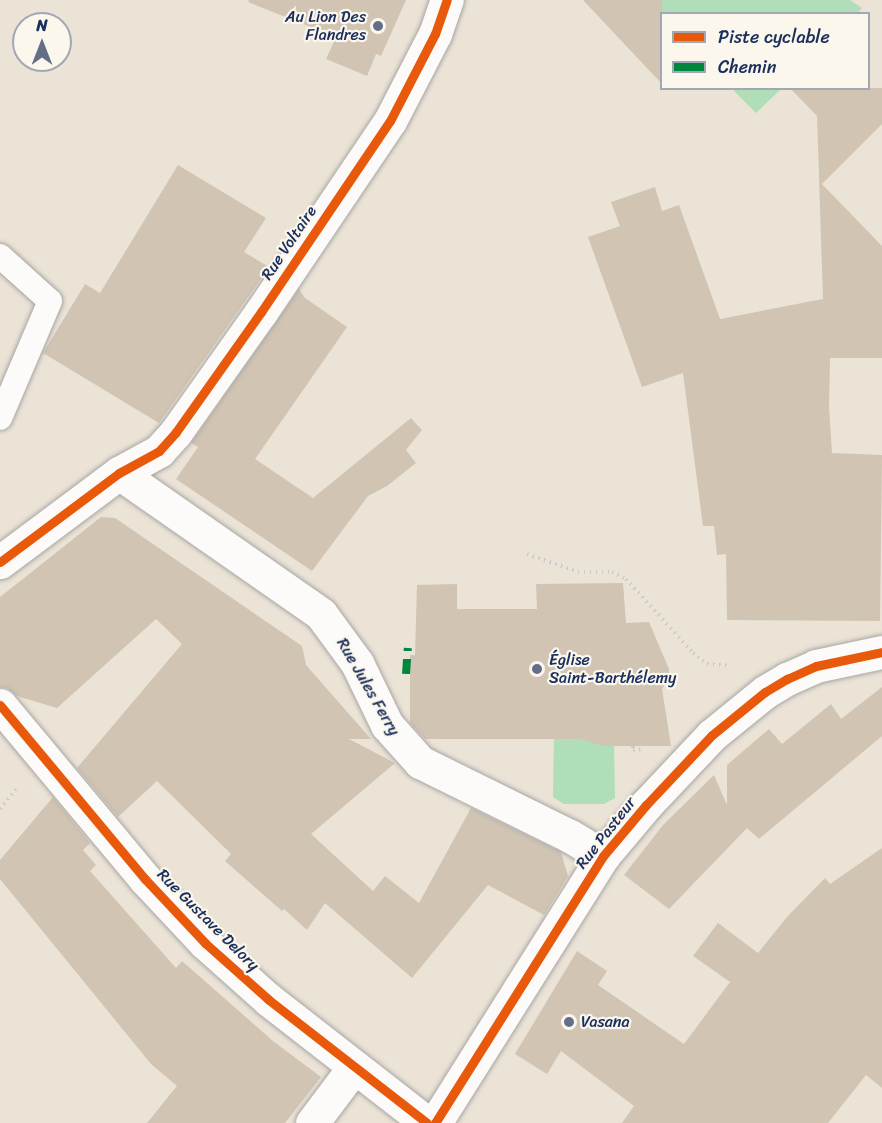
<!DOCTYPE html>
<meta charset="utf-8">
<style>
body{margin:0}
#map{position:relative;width:882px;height:1123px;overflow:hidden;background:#ebe3d6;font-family:Sriracha,sans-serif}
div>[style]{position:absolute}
.green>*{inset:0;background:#b0deb9}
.building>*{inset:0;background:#d1c4b3}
.path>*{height:4px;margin-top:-2px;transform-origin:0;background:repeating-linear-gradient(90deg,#cccbcc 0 1.5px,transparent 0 6px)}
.roads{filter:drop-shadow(0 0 2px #a8a6a4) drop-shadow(0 0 2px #a8a6a4)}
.lane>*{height:24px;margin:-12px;padding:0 12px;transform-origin:12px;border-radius:12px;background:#fcfbf9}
.street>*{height:33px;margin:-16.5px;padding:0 16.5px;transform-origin:16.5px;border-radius:16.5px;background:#fcfbf9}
.secondary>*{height:33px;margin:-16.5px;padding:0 16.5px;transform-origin:16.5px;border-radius:16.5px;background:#fcfbf9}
.quiet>*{height:8px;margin-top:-4px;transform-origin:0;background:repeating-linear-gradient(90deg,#00873e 0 15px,transparent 0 23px)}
.cycleway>*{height:9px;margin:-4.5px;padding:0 4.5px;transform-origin:4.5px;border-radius:4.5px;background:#e8590c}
.dots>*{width:16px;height:16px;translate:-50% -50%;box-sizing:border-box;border:3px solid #fbf7ec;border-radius:50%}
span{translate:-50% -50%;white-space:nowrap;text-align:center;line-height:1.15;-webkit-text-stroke:4.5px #fbf7ec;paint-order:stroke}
.poi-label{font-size:16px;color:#1b2f5e}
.right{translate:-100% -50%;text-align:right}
.left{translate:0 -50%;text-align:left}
.street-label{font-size:16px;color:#1b2f5e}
.legend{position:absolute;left:660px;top:12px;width:210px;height:78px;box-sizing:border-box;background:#fbf7ec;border:2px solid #a1a7b3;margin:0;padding:8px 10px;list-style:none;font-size:18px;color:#1b2f5e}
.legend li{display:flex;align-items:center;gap:12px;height:30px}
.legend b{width:30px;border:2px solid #a1a7b3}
.north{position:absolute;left:12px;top:12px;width:60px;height:60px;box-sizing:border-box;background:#fbf7ec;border:2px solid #a1a7b3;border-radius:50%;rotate:0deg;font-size:16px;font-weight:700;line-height:24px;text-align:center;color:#1b2f5e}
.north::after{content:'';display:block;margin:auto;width:21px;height:27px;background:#646e88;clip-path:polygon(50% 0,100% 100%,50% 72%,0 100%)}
</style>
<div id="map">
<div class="green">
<div style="clip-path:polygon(656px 0,850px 0,862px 8px,857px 14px,662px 14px)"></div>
<div style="clip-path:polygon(732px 89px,781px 89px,756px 113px)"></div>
<div style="clip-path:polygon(554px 733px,567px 739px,571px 738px,571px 733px,598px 744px,614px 742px,615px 798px,604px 804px,564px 804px,553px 797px)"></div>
</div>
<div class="building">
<div style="clip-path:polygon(249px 0,406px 0,381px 56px,376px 54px,367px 76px,326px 59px,336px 37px,248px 2px)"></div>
<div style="clip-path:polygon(583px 0,662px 0,662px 84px)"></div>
<div style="clip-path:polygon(790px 88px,882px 88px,882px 124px,822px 184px,882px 246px,882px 358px,830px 358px,829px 407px,832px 453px,882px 455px,880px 621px,727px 620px,726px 554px,717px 555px,714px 526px,703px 526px,683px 373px,642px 387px,588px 237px,620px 226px,611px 202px,655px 187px,662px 211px,679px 205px,720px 319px,823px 299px,817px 116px)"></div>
<div style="clip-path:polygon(178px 165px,266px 218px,244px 252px,269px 267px,159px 423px,43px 353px,85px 284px,100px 293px)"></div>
<div style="clip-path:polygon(299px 289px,305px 298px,347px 327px,255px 459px,313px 498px,411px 418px,422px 430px,406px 450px,416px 463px,387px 486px,368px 496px,312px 571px,176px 479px,198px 447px,191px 443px)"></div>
<div style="clip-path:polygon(101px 517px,115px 518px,302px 646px,306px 665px,371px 739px,349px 739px,395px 763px,311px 834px,373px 891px,385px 876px,419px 903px,471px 808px,561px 852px,568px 876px,544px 915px,488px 885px,412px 978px,325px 903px,307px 930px,284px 909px,282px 911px,225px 861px,231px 854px,157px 781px,118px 817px,77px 768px,182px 644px,156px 619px,57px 708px,17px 696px,7px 688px,0 687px,0 597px)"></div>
<div style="clip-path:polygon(623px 583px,626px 623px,649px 622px,669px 669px,669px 676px,662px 689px,671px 746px,603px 746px,581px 739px,425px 739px,410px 723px,410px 655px,415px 655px,417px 585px,457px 584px,457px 609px,537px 609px,536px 584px)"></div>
<div style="clip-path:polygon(882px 687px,882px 736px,759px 839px,747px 828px,669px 909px,624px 875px,663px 825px,714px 775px,727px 805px,727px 765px,769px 729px,782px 744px,831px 704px,841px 719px)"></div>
<div style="clip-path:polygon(53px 797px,90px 843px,83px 850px,96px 865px,90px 871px,176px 968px,182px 961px,273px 1041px,321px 1077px,285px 1123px,147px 1123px,177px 1086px,151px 1064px,0 879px,0 860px)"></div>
<div style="clip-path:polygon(882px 848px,882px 1088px,866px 1075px,828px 1123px,622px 1123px,634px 1106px,561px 1051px,547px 1074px,515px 1054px,577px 951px,607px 971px,598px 985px,684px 1044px,730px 982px,693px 956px,718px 923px,758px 953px,787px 917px,825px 878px,830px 884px)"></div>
</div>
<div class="path">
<div style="left:527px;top:554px;width:54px;rotate:19.4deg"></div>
<div style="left:578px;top:572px;width:34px"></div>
<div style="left:612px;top:572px;width:16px;rotate:27deg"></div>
<div style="left:626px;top:579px;width:100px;rotate:47.8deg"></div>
<div style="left:693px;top:653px;width:18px;rotate:38deg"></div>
<div style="left:707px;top:664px;width:24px;rotate:5deg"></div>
<div style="left:633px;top:746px;width:4px;rotate:90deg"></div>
<div style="left:633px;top:750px;width:10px;rotate:-6deg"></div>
<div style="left:0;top:809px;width:28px;rotate:-51deg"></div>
</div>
<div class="roads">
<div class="lane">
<div style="left:0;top:256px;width:67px;rotate:42deg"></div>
<div style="left:50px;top:301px;width:127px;rotate:113.1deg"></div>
</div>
<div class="street">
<div style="left:119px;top:473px;width:246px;rotate:34.9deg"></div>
<div style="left:321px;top:614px;width:61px;rotate:53.7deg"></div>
<div style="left:357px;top:663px;width:69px;rotate:64.2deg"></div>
<div style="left:387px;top:725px;width:50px;rotate:48.3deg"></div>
<div style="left:420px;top:762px;width:167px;rotate:26.3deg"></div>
<div style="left:570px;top:836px;width:39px;rotate:31deg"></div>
<div style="left:0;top:562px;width:149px;rotate:-36.8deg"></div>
<div style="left:119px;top:473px;width:46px;rotate:-28.8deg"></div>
<div style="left:159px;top:451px;width:25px;rotate:-48deg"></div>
<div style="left:176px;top:432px;width:147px;rotate:-54.7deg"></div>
<div style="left:261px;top:312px;width:230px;rotate:-56deg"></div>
<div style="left:390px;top:121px;width:98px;rotate:-62.7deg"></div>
<div style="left:435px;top:34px;width:36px;rotate:-71deg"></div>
<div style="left:312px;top:1123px;width:70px;rotate:-53.1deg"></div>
</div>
<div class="secondary">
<div style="left:0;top:705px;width:226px;rotate:50.2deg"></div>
<div style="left:145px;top:879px;width:88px;rotate:46.8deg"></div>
<div style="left:205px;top:943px;width:86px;rotate:41.7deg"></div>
<div style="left:269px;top:1000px;width:200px;rotate:37.9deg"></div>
<div style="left:435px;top:1123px;width:315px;rotate:-57.8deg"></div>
<div style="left:603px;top:856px;width:67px;rotate:-49.9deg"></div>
<div style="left:646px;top:805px;width:96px;rotate:-46.7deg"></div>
<div style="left:712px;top:735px;width:68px;rotate:-39.1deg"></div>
<div style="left:765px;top:692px;width:26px;rotate:-31deg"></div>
<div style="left:787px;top:679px;width:32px;rotate:-24deg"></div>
<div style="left:816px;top:666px;width:67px;rotate:-12deg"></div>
</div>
</div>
<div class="quiet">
<div style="left:406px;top:674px;width:26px;rotate:-86deg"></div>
</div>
<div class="cycleway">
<div style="left:0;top:562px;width:149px;rotate:-36.8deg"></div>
<div style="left:119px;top:473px;width:46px;rotate:-28.8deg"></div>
<div style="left:159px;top:451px;width:25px;rotate:-48deg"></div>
<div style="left:176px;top:432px;width:147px;rotate:-54.7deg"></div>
<div style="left:261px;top:312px;width:230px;rotate:-56deg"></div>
<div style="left:390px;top:121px;width:98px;rotate:-62.7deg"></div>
<div style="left:435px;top:34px;width:36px;rotate:-71deg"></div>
<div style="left:0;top:705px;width:226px;rotate:50.2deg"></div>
<div style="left:145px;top:879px;width:88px;rotate:46.8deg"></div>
<div style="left:205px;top:943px;width:86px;rotate:41.7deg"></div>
<div style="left:269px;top:1000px;width:200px;rotate:37.9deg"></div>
<div style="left:435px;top:1123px;width:315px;rotate:-57.8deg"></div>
<div style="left:603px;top:856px;width:67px;rotate:-49.9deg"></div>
<div style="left:646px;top:805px;width:96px;rotate:-46.7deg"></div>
<div style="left:712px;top:735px;width:68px;rotate:-39.1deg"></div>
<div style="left:765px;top:692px;width:26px;rotate:-31deg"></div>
<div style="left:787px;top:679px;width:32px;rotate:-24deg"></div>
<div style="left:816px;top:666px;width:67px;rotate:-12deg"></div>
</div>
<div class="dots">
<div style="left:378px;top:26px;background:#646e88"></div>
<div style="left:537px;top:669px;background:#646e88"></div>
<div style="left:569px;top:1022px;background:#646e88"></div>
</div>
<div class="poi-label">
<span class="right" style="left:366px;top:26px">Au Lion Des<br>Flandres</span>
<span class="left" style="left:549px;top:669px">Église<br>Saint-Barthélemy</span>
<span class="left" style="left:581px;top:1022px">Vasana</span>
</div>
<div class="street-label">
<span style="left:289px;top:243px;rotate:-56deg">Rue Voltaire</span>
<span style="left:368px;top:687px;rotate:60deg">Rue Jules Ferry</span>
<span style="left:606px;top:833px;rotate:-52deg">Rue Pasteur</span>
<span style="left:208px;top:920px;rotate:45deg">Rue Gustave Delory</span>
</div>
<ul class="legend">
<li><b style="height:8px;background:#e8590c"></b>Piste cyclable</li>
<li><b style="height:8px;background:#00873e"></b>Chemin</li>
</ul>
<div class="north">N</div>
</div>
